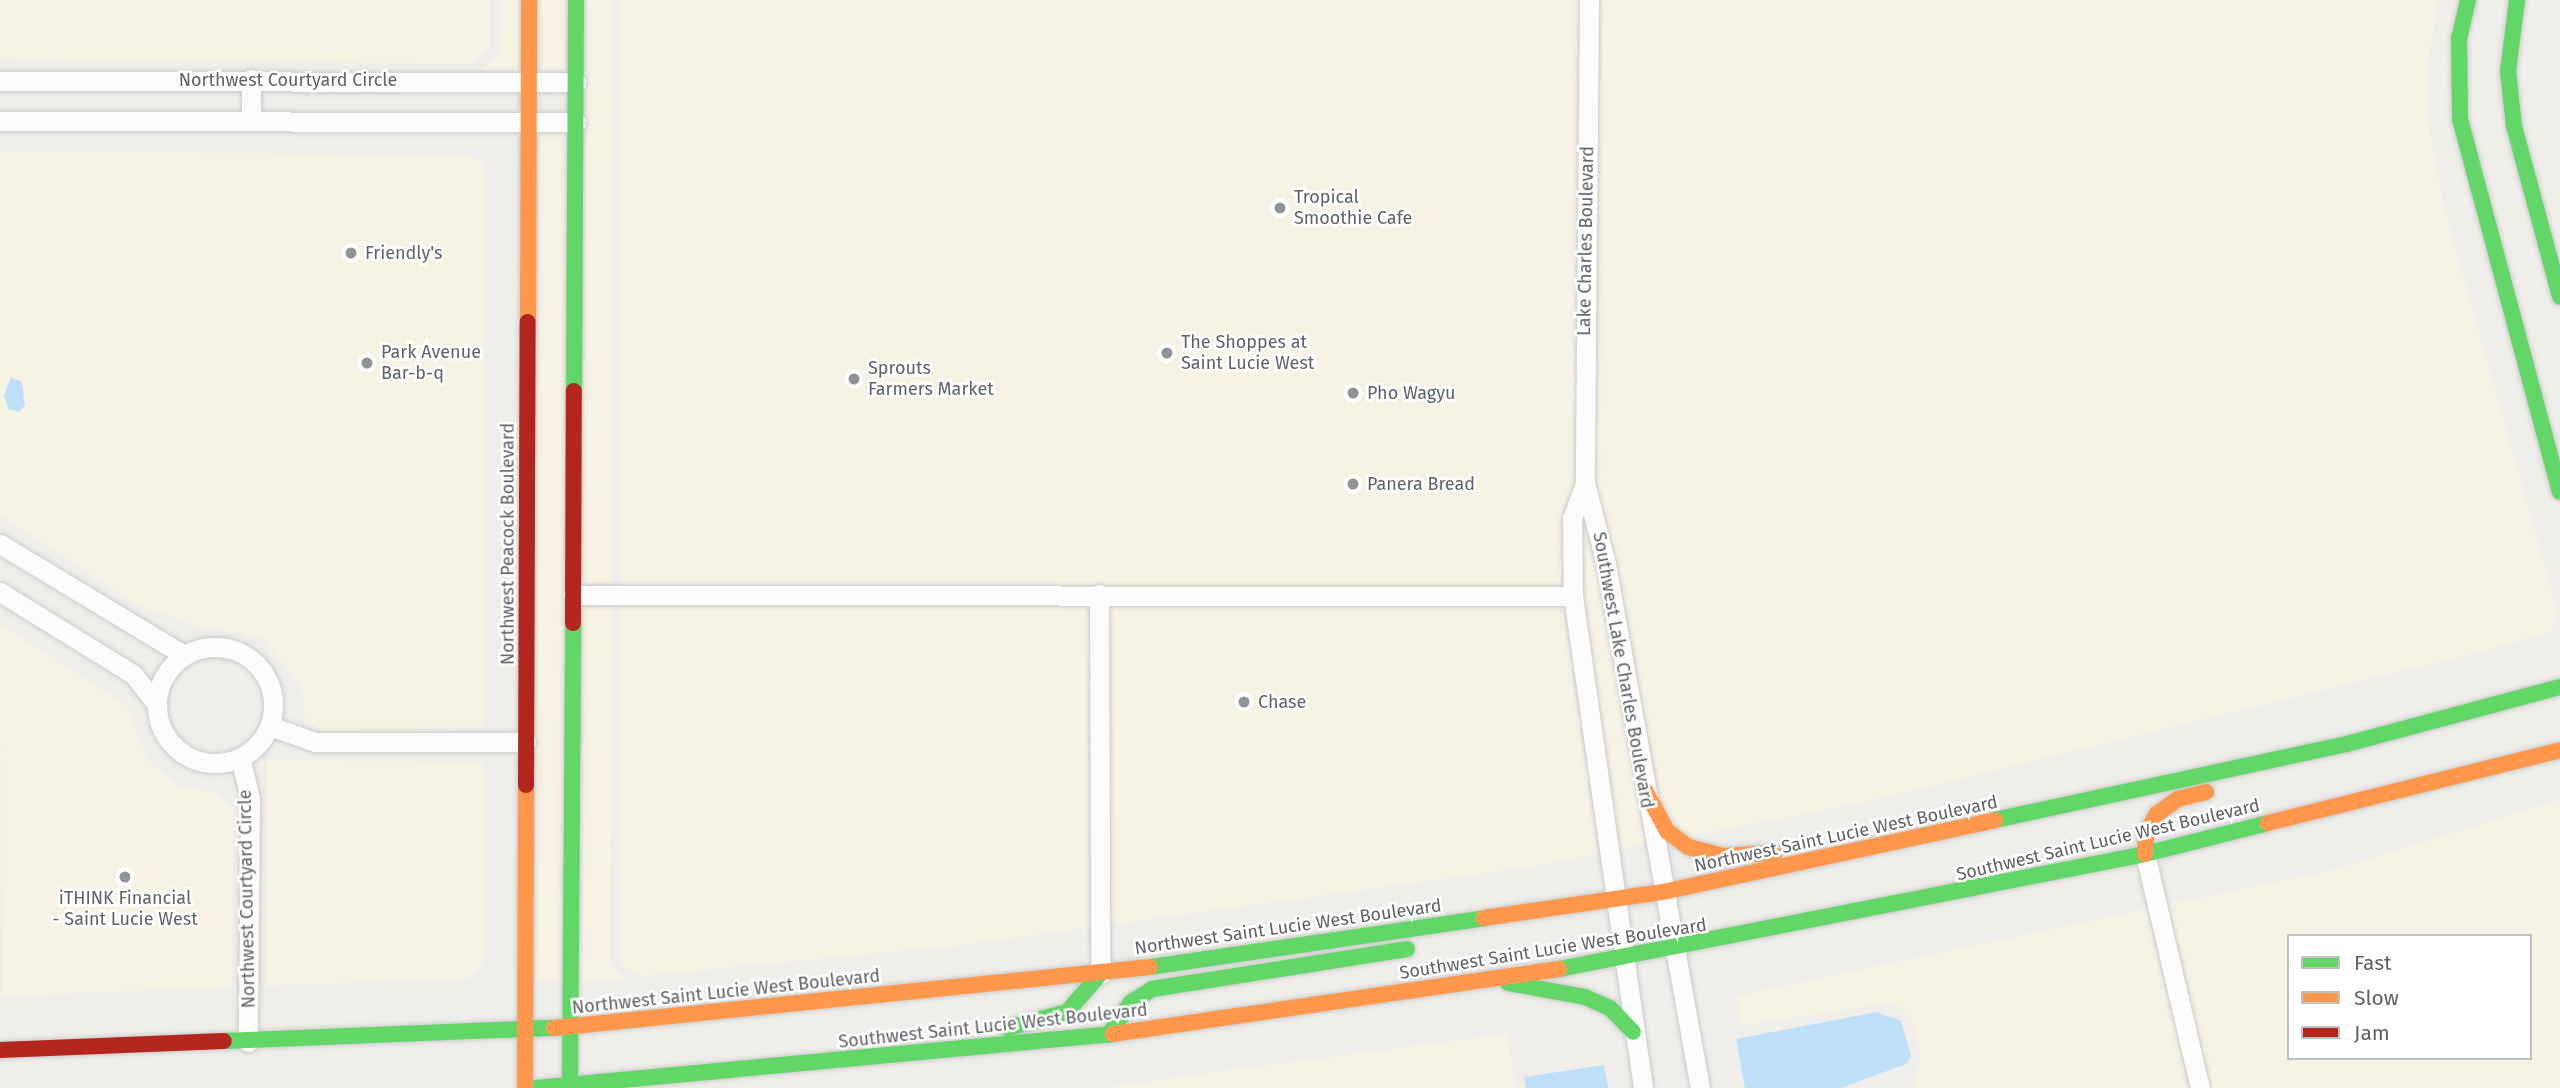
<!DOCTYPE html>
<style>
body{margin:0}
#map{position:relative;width:2560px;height:1088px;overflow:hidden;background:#efeeea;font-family:"Fira Sans",sans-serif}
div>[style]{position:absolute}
.commercial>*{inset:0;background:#f7f3e4}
.water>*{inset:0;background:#bfe0f9}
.roads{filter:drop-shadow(0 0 2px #cbcccc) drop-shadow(0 0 2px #cbcccc)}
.street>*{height:19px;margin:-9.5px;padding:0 9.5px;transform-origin:9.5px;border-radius:9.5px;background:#fdfcfc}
.street>.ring{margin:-9.5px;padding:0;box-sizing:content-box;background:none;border:19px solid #fdfcfc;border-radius:50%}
.fast>*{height:16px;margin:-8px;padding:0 8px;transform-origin:8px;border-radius:8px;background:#63d668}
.slow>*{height:16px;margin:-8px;padding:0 8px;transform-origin:8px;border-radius:8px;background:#ff974d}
.jam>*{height:16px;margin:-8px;padding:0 8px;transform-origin:8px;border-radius:8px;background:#b3261e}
.dots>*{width:19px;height:19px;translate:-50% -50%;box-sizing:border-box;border:4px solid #fff;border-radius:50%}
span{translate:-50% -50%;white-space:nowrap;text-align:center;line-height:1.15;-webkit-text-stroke:5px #fff;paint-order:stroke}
.street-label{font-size:18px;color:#5f6368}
.poi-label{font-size:18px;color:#5f6368}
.left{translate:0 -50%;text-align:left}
.legend{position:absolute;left:2287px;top:934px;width:245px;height:126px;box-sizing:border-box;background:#fff;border:2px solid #bfc1c3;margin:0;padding:9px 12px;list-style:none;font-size:21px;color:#5f6368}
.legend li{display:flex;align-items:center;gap:14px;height:35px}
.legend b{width:35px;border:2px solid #bfc1c3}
</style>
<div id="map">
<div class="commercial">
<div style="clip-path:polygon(0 0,490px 0,490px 48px,470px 64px,0 58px)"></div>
<div style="clip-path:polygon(501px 0,519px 0,519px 70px,481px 70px,499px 55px)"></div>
<div style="clip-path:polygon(540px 0,566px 0,566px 70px,540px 70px)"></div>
<div style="clip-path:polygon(587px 0,611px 0,611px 583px,583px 583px)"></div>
<div style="clip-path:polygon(621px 0,2438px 0,2429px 58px,2429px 125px,2443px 204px,2558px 613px,2551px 631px,2480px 652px,1864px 802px,1529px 867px,961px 945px,641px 976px,621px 964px)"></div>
<div style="clip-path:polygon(539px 133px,566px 134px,562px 981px,535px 982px)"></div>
<div style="clip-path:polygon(0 151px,467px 155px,484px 164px,483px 728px,321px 730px,306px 722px,302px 687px,262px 637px,197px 626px,140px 606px,0 515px)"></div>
<div style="clip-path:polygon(583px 606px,611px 607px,610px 964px,627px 981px,583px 981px)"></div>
<div style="clip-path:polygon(0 624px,127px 706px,147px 759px,176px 785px,218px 794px,233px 808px,232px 987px,2px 996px)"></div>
<div style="clip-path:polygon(266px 760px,483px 762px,483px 963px,470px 978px,265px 986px)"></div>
<div style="clip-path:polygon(evenodd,2560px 800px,2560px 1088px,1913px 1088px,1921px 1056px,1911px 1017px,1894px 1002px,1741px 1026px,1736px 996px,2333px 870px,2560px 800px,2289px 936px,2530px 936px,2530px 1058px,2289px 1058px,2289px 936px)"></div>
<div style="clip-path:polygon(1508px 1034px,1515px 1088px,1106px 1088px,1202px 1074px)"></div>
</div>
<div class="water">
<div style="clip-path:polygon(11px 377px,22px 382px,25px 405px,19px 412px,9px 409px,4px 396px)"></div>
<div style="clip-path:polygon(1877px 1012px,1901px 1021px,1911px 1056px,1906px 1064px,1841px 1088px,1745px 1088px,1736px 1039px)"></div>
<div style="clip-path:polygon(1604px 1065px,1608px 1088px,1526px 1088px,1524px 1077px)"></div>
</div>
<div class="roads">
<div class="street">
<div style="left:1589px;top:0;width:483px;rotate:90.5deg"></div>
<div style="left:1585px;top:483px;width:84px;rotate:75.5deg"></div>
<div style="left:1606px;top:564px;width:532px;rotate:79.83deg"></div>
<div style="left:0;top:81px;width:576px;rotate:0.1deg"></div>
<div style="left:251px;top:120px;width:41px;rotate:-90deg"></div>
<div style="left:0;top:121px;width:576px;rotate:0.1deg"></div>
<div style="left:1585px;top:483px;width:37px;rotate:110deg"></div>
<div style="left:1572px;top:518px;width:78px;rotate:89.3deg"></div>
<div style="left:1573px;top:596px;width:497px;rotate:81.9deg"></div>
<div style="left:0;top:544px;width:215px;rotate:31.1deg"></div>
<div style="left:0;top:592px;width:156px;rotate:31.7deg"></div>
<div style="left:133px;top:674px;width:37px;rotate:52deg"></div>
<div style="left:1099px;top:594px;width:380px;rotate:89.8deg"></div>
<div style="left:573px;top:595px;width:1000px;rotate:0.06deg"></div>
<div class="ring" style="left:157px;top:647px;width:97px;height:97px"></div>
<div style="left:270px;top:726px;width:48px;rotate:19.6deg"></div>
<div style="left:315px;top:742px;width:211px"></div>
<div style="left:240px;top:757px;width:42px;rotate:76.3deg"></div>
<div style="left:250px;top:798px;width:244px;rotate:90.5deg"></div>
<div style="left:2145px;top:854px;width:240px;rotate:76.8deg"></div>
</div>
<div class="fast">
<div style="left:2468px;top:0;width:39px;rotate:103deg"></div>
<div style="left:2459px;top:38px;width:81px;rotate:89.3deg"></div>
<div style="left:2460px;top:119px;width:386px;rotate:75deg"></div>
<div style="left:2517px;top:0;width:72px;rotate:97.2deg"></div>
<div style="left:2508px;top:71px;width:55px;rotate:83.8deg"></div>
<div style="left:2514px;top:126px;width:177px;rotate:74.9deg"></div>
<div style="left:574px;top:391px;width:391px;rotate:-89.7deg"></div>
<div style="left:1995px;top:820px;width:360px;rotate:-12.2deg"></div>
<div style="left:2347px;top:744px;width:220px;rotate:-15deg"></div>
<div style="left:1150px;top:967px;width:338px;rotate:-8.3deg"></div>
<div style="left:1559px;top:969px;width:597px;rotate:-11.1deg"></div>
<div style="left:2145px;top:854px;width:127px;rotate:-14.1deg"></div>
<div style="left:1508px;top:983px;width:78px;rotate:10.3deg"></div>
<div style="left:1585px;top:997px;width:27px;rotate:24deg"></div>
<div style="left:1610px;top:1008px;width:33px;rotate:46deg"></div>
<div style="left:1008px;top:1028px;width:61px;rotate:-15.2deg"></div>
<div style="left:1067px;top:1012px;width:50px;rotate:-49deg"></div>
<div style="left:1108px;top:1035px;width:39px;rotate:-55deg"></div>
<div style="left:1130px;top:1003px;width:26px;rotate:-32deg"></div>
<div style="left:1152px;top:989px;width:258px;rotate:-8.9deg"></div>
<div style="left:224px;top:1041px;width:330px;rotate:-2.3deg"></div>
<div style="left:570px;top:1086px;width:463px;rotate:-89.6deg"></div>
<div style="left:536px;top:1088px;width:580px;rotate:-5.35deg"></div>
</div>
<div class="slow">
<div style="left:528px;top:322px;width:322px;rotate:-89.8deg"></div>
<div style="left:1645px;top:790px;width:47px;rotate:61.8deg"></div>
<div style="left:1667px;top:831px;width:26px;rotate:37deg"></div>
<div style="left:1688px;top:847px;width:37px;rotate:14deg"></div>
<div style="left:1724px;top:856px;width:50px;rotate:-3.4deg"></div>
<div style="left:2268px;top:823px;width:301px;rotate:-14deg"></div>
<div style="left:2145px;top:854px;width:21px;rotate:-87deg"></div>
<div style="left:2146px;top:833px;width:22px;rotate:-60deg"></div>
<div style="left:2157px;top:814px;width:26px;rotate:-36deg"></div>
<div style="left:2178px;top:799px;width:29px;rotate:-14deg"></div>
<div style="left:1484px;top:918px;width:181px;rotate:-8.3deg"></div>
<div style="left:1663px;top:892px;width:340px;rotate:-12.2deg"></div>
<div style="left:554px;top:1028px;width:599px;rotate:-5.84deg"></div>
<div style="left:1113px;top:1034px;width:451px;rotate:-8.3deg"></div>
<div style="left:525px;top:1088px;width:303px;rotate:-89.8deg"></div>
</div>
<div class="jam">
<div style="left:573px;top:623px;width:232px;rotate:-89.8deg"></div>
<div style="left:526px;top:785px;width:463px;rotate:-89.8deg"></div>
<div style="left:0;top:1050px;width:224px;rotate:-2.3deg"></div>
</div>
</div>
<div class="dots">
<div style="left:1280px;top:208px;background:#919496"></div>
<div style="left:351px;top:253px;background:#919496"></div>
<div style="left:1167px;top:353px;background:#919496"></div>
<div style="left:367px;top:363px;background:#919496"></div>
<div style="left:854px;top:379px;background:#919496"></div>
<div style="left:1353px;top:393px;background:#919496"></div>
<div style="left:1353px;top:484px;background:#919496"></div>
<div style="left:1244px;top:702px;background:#919496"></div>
<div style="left:125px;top:877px;background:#919496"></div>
</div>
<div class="street-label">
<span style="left:288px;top:80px">Northwest Courtyard Circle</span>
<span style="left:1586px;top:241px;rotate:-89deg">Lake Charles Boulevard</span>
<span style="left:508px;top:544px;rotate:-90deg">Northwest Peacock Boulevard</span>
<span style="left:1623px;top:670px;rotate:80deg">Southwest Lake Charles Boulevard</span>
<span style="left:1846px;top:834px;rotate:-12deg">Northwest Saint Lucie West Boulevard</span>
<span style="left:2108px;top:840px;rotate:-13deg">Southwest Saint Lucie West Boulevard</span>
<span style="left:247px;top:899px;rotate:-91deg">Northwest Courtyard Circle</span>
<span style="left:1288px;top:927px;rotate:-8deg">Northwest Saint Lucie West Boulevard</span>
<span style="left:1553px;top:949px;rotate:-9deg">Southwest Saint Lucie West Boulevard</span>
<span style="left:726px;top:992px;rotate:-6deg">Northwest Saint Lucie West Boulevard</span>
<span style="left:993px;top:1026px;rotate:-6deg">Southwest Saint Lucie West Boulevard</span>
</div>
<div class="poi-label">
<span class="left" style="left:1294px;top:208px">Tropical<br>Smoothie Cafe</span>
<span class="left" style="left:365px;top:253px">Friendly's</span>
<span class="left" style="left:1181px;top:353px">The Shoppes at<br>Saint Lucie West</span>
<span class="left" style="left:381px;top:363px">Park Avenue<br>Bar-b-q</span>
<span class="left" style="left:868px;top:379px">Sprouts<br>Farmers Market</span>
<span class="left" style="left:1367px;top:393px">Pho Wagyu</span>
<span class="left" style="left:1367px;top:484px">Panera Bread</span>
<span class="left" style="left:1258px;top:702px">Chase</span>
<span style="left:125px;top:909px">iTHINK Financial<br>- Saint Lucie West</span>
</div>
<ul class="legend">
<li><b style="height:9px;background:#63d668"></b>Fast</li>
<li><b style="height:9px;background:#ff974d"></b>Slow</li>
<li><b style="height:9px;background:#b3261e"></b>Jam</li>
</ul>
</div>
